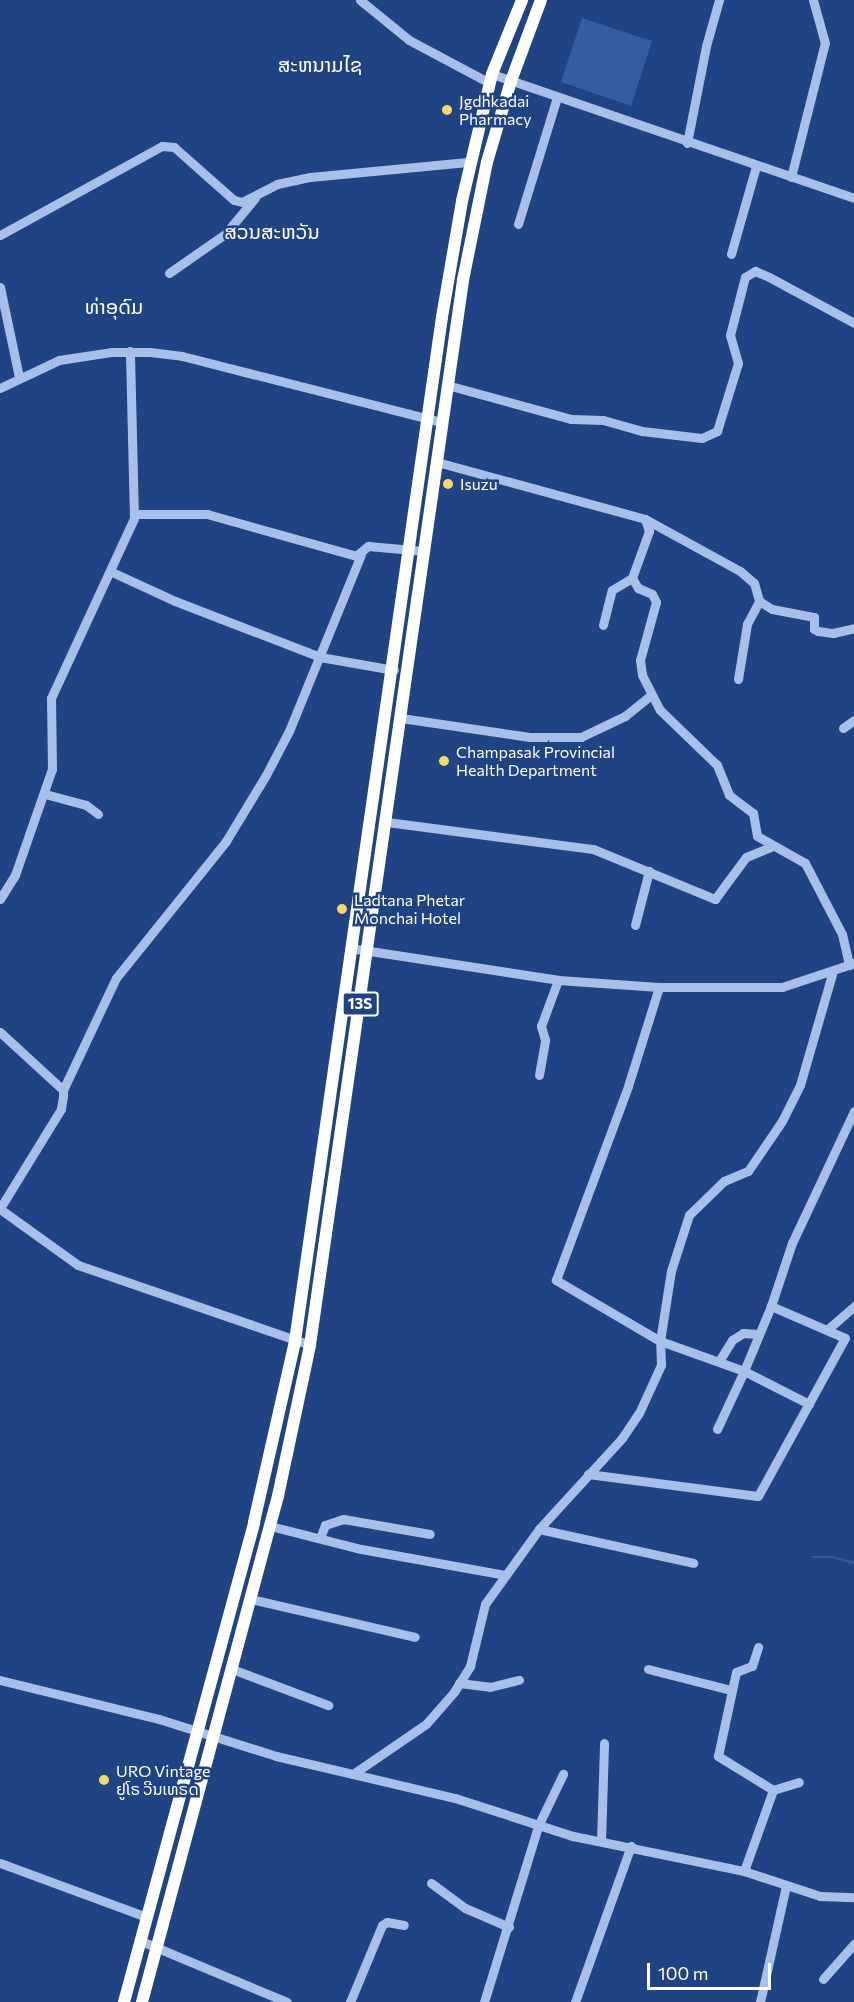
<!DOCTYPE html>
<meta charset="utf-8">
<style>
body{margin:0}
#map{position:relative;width:854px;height:2002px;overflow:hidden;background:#204384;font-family:Commissioner,"Noto Sans Lao",sans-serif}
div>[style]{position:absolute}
.green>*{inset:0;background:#345ca1}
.stream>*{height:2px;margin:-1px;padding:0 1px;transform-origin:1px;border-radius:1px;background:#3f5888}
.minor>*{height:9px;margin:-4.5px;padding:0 4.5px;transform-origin:4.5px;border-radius:4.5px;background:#a8c0e9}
.highway>*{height:12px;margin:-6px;padding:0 6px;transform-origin:6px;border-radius:6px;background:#fff}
.dots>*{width:16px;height:16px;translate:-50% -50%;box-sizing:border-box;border:3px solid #204384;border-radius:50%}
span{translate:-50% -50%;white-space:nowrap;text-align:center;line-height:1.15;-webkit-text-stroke:5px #204384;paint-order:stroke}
.shield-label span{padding:2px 4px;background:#204384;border:2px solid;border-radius:4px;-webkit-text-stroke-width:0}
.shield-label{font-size:15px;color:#fff;font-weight:700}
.poi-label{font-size:16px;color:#fff}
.left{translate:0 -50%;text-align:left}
.quarter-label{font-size:20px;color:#fff}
.scale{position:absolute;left:647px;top:1963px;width:124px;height:27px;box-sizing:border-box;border:3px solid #fff;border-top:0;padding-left:8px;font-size:18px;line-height:21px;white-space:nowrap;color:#fff;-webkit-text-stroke:4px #204384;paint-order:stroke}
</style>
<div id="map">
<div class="green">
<div style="clip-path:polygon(582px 18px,652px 41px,631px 106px,561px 82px)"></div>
</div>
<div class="stream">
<div style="left:813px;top:1557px;width:19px"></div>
<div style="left:832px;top:1557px;width:23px;rotate:15deg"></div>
</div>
<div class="minor">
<div style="left:360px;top:0;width:63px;rotate:39.2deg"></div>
<div style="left:409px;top:40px;width:92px;rotate:28deg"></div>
<div style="left:492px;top:74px;width:383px;rotate:18.9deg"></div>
<div style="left:687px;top:143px;width:99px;rotate:-78.9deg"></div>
<div style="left:706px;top:46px;width:48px;rotate:-74.2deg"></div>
<div style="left:791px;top:177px;width:138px;rotate:-75.8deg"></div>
<div style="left:825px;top:43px;width:45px;rotate:-105.6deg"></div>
<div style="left:518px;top:224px;width:133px;rotate:-72.9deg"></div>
<div style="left:0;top:235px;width:185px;rotate:-28.8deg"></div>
<div style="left:162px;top:146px;width:12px;rotate:5deg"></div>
<div style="left:174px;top:147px;width:80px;rotate:41.5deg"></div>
<div style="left:234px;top:200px;width:8px;rotate:14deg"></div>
<div style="left:242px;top:202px;width:39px;rotate:-27deg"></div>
<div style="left:277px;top:184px;width:34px;rotate:-12deg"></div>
<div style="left:310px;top:177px;width:161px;rotate:-5.4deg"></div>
<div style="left:731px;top:254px;width:91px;rotate:-74.1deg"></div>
<div style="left:169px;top:273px;width:68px;rotate:-34.9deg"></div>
<div style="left:225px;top:234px;width:47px;rotate:-50.2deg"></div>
<div style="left:0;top:287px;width:92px;rotate:78.1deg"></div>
<div style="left:447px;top:385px;width:129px;rotate:15.3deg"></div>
<div style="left:571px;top:419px;width:32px;rotate:2deg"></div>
<div style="left:603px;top:420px;width:41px;rotate:15.8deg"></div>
<div style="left:642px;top:431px;width:60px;rotate:6.7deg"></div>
<div style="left:702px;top:438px;width:17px;rotate:-25deg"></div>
<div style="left:717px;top:431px;width:71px;rotate:-72.8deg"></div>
<div style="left:738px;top:363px;width:29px;rotate:-106deg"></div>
<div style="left:730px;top:335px;width:60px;rotate:-75.5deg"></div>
<div style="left:745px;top:277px;width:12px;rotate:-31deg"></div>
<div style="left:755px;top:271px;width:15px;rotate:23deg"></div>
<div style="left:769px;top:277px;width:97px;rotate:28.4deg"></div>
<div style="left:0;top:388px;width:65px;rotate:-25.4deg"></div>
<div style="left:59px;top:360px;width:54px;rotate:-8.6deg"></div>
<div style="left:112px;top:352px;width:38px"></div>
<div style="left:150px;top:352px;width:32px;rotate:7deg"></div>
<div style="left:182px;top:356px;width:267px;rotate:14.3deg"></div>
<div style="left:437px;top:462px;width:216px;rotate:15.3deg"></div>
<div style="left:645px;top:519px;width:108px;rotate:28.7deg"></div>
<div style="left:740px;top:571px;width:18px;rotate:41deg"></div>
<div style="left:754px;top:583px;width:19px;rotate:74deg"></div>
<div style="left:759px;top:601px;width:15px;rotate:32deg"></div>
<div style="left:772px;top:609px;width:43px;rotate:10.8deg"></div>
<div style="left:814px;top:617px;width:12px;rotate:90deg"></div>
<div style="left:814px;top:629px;width:4px;rotate:27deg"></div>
<div style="left:818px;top:631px;width:15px;rotate:8deg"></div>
<div style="left:833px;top:633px;width:22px;rotate:-13deg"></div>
<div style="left:134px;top:514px;width:73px"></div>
<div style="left:207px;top:514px;width:155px;rotate:15.7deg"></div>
<div style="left:356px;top:556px;width:16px;rotate:-40deg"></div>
<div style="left:368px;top:546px;width:56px;rotate:5.1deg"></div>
<div style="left:645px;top:519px;width:13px;rotate:72deg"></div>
<div style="left:649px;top:531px;width:50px;rotate:109.9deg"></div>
<div style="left:632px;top:578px;width:12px;rotate:59deg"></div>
<div style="left:638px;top:588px;width:15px;rotate:23deg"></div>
<div style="left:652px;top:594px;width:9px;rotate:63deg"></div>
<div style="left:656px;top:602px;width:60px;rotate:105.4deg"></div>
<div style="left:640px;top:660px;width:15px;rotate:82deg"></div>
<div style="left:642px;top:675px;width:39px;rotate:63deg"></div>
<div style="left:660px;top:710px;width:79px;rotate:44deg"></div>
<div style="left:717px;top:765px;width:32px;rotate:68deg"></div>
<div style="left:729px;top:795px;width:30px;rotate:37deg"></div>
<div style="left:753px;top:813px;width:23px;rotate:80deg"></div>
<div style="left:757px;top:836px;width:55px;rotate:29.4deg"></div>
<div style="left:805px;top:863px;width:80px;rotate:62.5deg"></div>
<div style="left:842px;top:934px;width:32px;rotate:77deg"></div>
<div style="left:112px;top:572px;width:69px;rotate:24.7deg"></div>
<div style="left:175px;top:601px;width:155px;rotate:21.1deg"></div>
<div style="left:320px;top:657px;width:75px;rotate:10deg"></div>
<div style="left:603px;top:625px;width:36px;rotate:-76deg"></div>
<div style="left:612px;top:590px;width:23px;rotate:-31deg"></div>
<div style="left:738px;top:679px;width:56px;rotate:-80.7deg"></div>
<div style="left:747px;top:624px;width:26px;rotate:-62deg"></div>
<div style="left:401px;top:718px;width:130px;rotate:8.4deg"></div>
<div style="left:530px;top:737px;width:51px"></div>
<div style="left:581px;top:737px;width:49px;rotate:-25.5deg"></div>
<div style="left:625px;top:716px;width:33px;rotate:-39deg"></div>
<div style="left:843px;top:728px;width:14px;rotate:-36deg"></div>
<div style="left:45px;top:794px;width:42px;rotate:15deg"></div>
<div style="left:86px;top:805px;width:15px;rotate:37deg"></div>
<div style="left:387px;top:822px;width:208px;rotate:7.5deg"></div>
<div style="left:593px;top:849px;width:132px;rotate:22.3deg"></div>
<div style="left:715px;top:899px;width:52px;rotate:-53.6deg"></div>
<div style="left:746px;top:857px;width:27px;rotate:-22deg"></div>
<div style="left:0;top:899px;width:28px;rotate:-58deg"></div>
<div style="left:15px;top:875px;width:112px;rotate:-70.8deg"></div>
<div style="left:52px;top:769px;width:71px;rotate:-90.8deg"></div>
<div style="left:51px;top:698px;width:198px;rotate:-65.2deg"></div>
<div style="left:134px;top:518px;width:167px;rotate:-91.4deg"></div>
<div style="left:635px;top:925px;width:56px;rotate:-75.5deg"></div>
<div style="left:350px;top:948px;width:210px;rotate:8.7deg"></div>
<div style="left:558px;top:980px;width:101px;rotate:4deg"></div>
<div style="left:659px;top:987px;width:123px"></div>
<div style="left:782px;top:987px;width:76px;rotate:-18.4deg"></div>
<div style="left:0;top:1032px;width:86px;rotate:42.6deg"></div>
<div style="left:63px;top:1090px;width:6px;rotate:90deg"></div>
<div style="left:63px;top:1096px;width:13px;rotate:99deg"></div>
<div style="left:61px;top:1109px;width:116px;rotate:121.6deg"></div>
<div style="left:539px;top:1075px;width:36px;rotate:-80deg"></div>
<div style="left:545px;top:1040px;width:15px;rotate:-106deg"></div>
<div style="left:541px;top:1026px;width:49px;rotate:-69.7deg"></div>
<div style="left:63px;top:1090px;width:124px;rotate:-64.7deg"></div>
<div style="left:116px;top:978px;width:176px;rotate:-51.2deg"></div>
<div style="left:226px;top:841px;width:77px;rotate:-58.8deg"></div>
<div style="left:266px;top:775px;width:50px;rotate:-62.4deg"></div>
<div style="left:289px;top:731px;width:190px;rotate:-67.8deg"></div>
<div style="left:0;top:1209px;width:96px;rotate:35.7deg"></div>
<div style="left:78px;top:1265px;width:245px;rotate:19deg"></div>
<div style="left:771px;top:1306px;width:70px;rotate:112.6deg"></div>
<div style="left:744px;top:1371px;width:89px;rotate:-160.3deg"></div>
<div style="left:660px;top:1341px;width:71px;rotate:-81.1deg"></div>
<div style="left:671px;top:1271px;width:59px;rotate:-72.2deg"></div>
<div style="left:689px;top:1215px;width:49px;rotate:-44.2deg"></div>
<div style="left:724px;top:1181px;width:26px;rotate:-23deg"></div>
<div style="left:748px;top:1171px;width:60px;rotate:-55.8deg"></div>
<div style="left:782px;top:1121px;width:40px;rotate:-63.4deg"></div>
<div style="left:800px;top:1085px;width:119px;rotate:-73.9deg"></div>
<div style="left:828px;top:1329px;width:35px;rotate:-41deg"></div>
<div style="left:719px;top:1361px;width:25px;rotate:-58deg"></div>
<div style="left:732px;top:1340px;width:13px;rotate:-32deg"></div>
<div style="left:743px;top:1333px;width:15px;rotate:4deg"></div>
<div style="left:717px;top:1429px;width:64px;rotate:-65deg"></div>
<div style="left:744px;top:1371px;width:73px;rotate:26.9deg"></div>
<div style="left:588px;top:1474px;width:171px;rotate:7.4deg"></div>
<div style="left:758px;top:1496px;width:180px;rotate:-61.2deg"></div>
<div style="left:845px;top:1338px;width:81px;rotate:-156.6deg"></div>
<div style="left:771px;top:1306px;width:66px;rotate:-71.6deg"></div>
<div style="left:792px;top:1243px;width:146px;rotate:-64.8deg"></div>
<div style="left:270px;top:1526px;width:94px;rotate:14.2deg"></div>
<div style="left:361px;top:1549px;width:146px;rotate:10.2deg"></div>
<div style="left:539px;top:1529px;width:158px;rotate:12.4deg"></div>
<div style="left:320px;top:1538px;width:14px;rotate:-69deg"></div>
<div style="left:325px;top:1525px;width:19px;rotate:-18deg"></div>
<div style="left:343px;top:1519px;width:88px;rotate:9.8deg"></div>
<div style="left:251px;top:1599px;width:168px;rotate:13deg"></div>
<div style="left:232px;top:1669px;width:103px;rotate:20.6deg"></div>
<div style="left:648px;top:1669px;width:86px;rotate:14.2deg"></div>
<div style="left:0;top:1680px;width:164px;rotate:13.8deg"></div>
<div style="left:159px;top:1719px;width:123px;rotate:17.5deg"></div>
<div style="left:276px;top:1756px;width:184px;rotate:13.2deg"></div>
<div style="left:455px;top:1798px;width:124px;rotate:17.9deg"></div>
<div style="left:573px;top:1836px;width:175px;rotate:11.6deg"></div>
<div style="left:744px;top:1871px;width:80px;rotate:18.2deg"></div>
<div style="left:820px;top:1896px;width:34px;rotate:2deg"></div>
<div style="left:459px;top:1683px;width:31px;rotate:7deg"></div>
<div style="left:490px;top:1687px;width:30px;rotate:-14deg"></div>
<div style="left:353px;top:1774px;width:88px;rotate:-34.4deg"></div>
<div style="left:426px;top:1724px;width:43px;rotate:-48.8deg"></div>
<div style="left:454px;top:1692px;width:31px;rotate:-58deg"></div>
<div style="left:470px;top:1666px;width:64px;rotate:-76.4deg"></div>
<div style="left:485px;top:1604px;width:92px;rotate:-54.2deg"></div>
<div style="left:539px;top:1529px;width:123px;rotate:-47.6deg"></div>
<div style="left:622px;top:1438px;width:30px;rotate:-56deg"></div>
<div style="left:639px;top:1413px;width:53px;rotate:-65.4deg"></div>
<div style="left:661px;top:1365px;width:24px;rotate:-92deg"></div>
<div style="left:660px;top:1341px;width:121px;rotate:-149.6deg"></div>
<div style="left:556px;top:1280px;width:207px;rotate:-69.6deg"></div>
<div style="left:628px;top:1086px;width:104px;rotate:-72.6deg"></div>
<div style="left:773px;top:1790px;width:27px;rotate:-17deg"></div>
<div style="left:601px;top:1841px;width:98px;rotate:-88.2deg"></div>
<div style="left:0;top:1863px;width:157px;rotate:20.2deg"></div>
<div style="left:744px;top:1871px;width:86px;rotate:-70.3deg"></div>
<div style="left:773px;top:1790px;width:65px;rotate:-148.3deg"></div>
<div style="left:718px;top:1756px;width:86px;rotate:-77.9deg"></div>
<div style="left:736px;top:1672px;width:17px;rotate:-21deg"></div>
<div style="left:752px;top:1666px;width:20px;rotate:-72deg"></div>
<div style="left:431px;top:1883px;width:42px;rotate:36.3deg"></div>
<div style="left:465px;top:1908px;width:48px;rotate:23.4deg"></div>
<div style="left:141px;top:1941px;width:158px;rotate:22.7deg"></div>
<div style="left:823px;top:1979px;width:47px;rotate:-48.5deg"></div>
<div style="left:350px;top:2002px;width:83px;rotate:-67.4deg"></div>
<div style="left:382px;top:1925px;width:6px;rotate:-31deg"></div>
<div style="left:387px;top:1922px;width:17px;rotate:10deg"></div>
<div style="left:484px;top:2002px;width:184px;rotate:-72.9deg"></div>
<div style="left:538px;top:1826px;width:58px;rotate:-64.3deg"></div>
<div style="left:575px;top:2002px;width:166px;rotate:-70.3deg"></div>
<div style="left:760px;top:2002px;width:119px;rotate:-77.4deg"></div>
</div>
<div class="highway">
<div style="left:124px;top:2002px;width:497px;rotate:-74.8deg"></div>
<div style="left:254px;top:1522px;width:186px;rotate:-77.2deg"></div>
<div style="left:295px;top:1341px;width:1034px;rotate:-81.83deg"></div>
<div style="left:442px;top:317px;width:118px;rotate:-80.2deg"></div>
<div style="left:462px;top:201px;width:130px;rotate:-76.7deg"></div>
<div style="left:492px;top:74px;width:80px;rotate:-67.9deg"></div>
<div style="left:142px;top:2002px;width:524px;rotate:-74.96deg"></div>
<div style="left:278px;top:1496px;width:154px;rotate:-78deg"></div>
<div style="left:310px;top:1345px;width:1076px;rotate:-81.82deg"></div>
<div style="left:463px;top:280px;width:120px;rotate:-78.5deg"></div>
<div style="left:487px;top:162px;width:84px;rotate:-73.5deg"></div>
<div style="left:511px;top:81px;width:86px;rotate:-69.7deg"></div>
</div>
<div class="dots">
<div style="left:447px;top:110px;background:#f6d969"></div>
<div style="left:448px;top:484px;background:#f6d969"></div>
<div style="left:444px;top:761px;background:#f6d969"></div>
<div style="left:342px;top:909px;background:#f6d969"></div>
<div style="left:104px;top:1780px;background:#f6d969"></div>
</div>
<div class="shield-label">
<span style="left:360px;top:1004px">13S</span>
</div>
<div class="poi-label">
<span class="left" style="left:459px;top:110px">Jgdhkadai<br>Pharmacy</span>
<span class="left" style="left:460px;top:484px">Isuzu</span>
<span class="left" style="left:456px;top:761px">Champasak Provincial<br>Health Department</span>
<span class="left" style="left:354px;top:909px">Ladtana Phetar<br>Monchai Hotel</span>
<span class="left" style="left:116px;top:1780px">URO Vintage<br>ຢູໂຣ ວີນເທຣດ</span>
</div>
<div class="quarter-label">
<span style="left:320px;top:64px">ສະຫນາມໄຊ</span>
<span style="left:272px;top:231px">ສວນສະຫວັນ</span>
<span style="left:114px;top:306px">ທ່າອຸດົມ</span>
</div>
<div class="scale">100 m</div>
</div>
